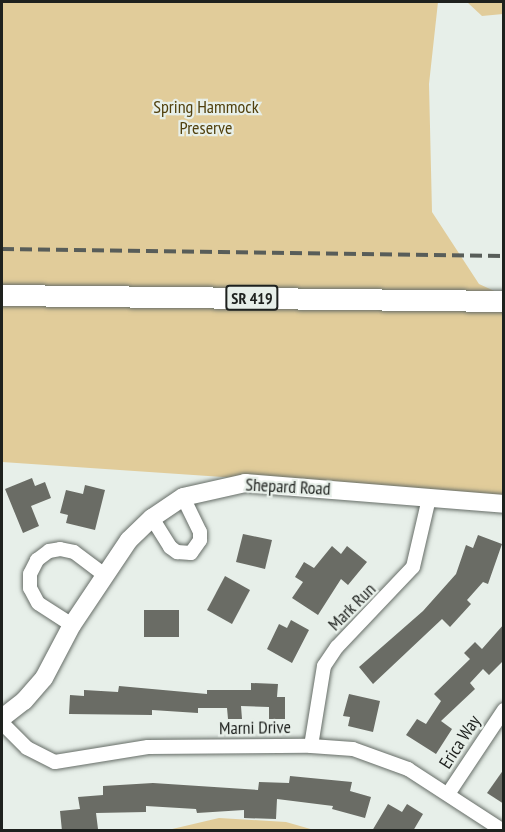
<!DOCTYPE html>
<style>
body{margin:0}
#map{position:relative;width:505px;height:832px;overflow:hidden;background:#e7efe9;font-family:"PT Sans Narrow",sans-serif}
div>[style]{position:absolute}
.green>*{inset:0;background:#e1cc9a}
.building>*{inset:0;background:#6a6c65}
.roads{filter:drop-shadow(0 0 2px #666d67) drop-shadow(0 0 2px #666d67)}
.street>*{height:14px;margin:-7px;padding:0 7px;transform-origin:7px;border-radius:7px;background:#fff}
.secondary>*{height:18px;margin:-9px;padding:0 9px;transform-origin:9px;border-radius:9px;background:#fff}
.primary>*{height:21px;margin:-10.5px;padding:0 10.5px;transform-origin:10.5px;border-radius:10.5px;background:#fff}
.rail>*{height:4px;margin-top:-2px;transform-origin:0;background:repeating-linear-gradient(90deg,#585d59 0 12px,transparent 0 18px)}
span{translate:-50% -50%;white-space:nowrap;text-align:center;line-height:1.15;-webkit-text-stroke:4.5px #e7efe9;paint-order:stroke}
.shield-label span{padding:2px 4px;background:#e7efe9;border:2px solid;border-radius:4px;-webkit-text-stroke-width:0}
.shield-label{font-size:16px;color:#1e211e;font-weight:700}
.park-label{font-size:18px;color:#51400d}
.street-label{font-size:18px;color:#1e211e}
.frame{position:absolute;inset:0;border:3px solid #1e211e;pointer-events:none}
</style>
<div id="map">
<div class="green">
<div style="clip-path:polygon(2px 2px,438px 2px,429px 84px,432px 212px,479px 284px,501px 294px,2px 288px)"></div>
<div style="clip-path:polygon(467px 2px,503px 2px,503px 14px,482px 16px)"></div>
<div style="clip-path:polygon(2px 302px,503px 308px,503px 496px,2px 462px)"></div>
<div style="clip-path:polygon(219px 818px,286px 822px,314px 830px,168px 830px)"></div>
</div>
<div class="building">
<div style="clip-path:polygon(32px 478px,35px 486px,45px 482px,51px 498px,31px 506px,39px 526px,23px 533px,5px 489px)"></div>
<div style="clip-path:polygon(85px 485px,105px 490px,95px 530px,66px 523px,68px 515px,60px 513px,66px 490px,83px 494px)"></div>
<div style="clip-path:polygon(243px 534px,272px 540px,265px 569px,236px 562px)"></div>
<div style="clip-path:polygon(478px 535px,502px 544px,488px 584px,483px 582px,467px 600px,471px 604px,450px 627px,442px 619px,373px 684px,359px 667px,423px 611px,456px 574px,466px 545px,473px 548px)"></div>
<div style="clip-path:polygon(332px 546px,341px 554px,347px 546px,367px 562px,348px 585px,341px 579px,318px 615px,292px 598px,303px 582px,295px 577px,304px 562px,314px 568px)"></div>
<div style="clip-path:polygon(225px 576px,250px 590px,232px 624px,207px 610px)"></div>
<div style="clip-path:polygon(144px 610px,179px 610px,179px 637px,144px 637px)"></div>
<div style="clip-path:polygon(291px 620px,309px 630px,292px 663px,267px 649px,279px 624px,287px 628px)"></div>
<div style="clip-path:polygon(504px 624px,504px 660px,489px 675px,483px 669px,470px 683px,475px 689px,441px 721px,452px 729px,436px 754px,406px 735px,417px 719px,426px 724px,441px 701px,434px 694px,470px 659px,464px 653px,475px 642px,482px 649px)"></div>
<div style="clip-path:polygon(251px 683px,278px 684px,277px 697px,285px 697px,285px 719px,269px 719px,269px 707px,241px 706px,242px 719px,228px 719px,227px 708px,198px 708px,198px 713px,152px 710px,152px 715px,69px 714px,70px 695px,84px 696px,84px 690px,118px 692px,119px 686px,207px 694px,207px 690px,251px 690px)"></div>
<div style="clip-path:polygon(349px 694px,380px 701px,373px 732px,348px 726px,350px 717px,343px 716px)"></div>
<div style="clip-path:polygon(504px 769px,504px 804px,487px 793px)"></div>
<div style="clip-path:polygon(290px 776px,352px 782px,350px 791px,371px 797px,365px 818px,332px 809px,333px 806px,277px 799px,276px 819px,244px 818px,244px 810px,197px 813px,196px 809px,146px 806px,146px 812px,96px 813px,98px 829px,62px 831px,60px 811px,80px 809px,78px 797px,103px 795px,103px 786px,153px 783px,258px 790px,259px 782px,289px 783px)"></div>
<div style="clip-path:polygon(388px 804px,402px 812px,407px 804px,423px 814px,413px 831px,372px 831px)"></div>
</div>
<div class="roads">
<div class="street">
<div style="left:152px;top:518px;width:34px;rotate:58deg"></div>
<div style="left:170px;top:547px;width:9px;rotate:36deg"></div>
<div style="left:177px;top:552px;width:14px;rotate:4deg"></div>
<div style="left:191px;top:553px;width:16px;rotate:-55deg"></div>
<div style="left:200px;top:540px;width:8px;rotate:-90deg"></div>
<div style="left:200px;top:532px;width:39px;rotate:-116deg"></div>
<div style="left:72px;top:625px;width:40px;rotate:-147.1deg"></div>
<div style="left:38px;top:603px;width:17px;rotate:-118deg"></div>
<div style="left:30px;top:588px;width:14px;rotate:-90deg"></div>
<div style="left:30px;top:574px;width:16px;rotate:-63deg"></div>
<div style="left:37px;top:560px;width:15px;rotate:-37deg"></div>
<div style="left:49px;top:551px;width:11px;rotate:-10deg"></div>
<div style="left:60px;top:549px;width:14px;rotate:12deg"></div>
<div style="left:74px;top:552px;width:36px;rotate:37deg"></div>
<div style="left:2px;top:723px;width:35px;rotate:45deg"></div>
<div style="left:27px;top:748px;width:31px;rotate:27deg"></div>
<div style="left:55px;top:762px;width:94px;rotate:-9.2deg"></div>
<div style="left:148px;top:747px;width:163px;rotate:-0.4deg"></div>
<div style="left:311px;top:746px;width:42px;rotate:4.1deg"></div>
<div style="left:353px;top:749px;width:59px;rotate:20deg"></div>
<div style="left:408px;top:769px;width:112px;rotate:33deg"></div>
<div style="left:311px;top:746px;width:81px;rotate:-80.8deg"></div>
<div style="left:324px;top:666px;width:23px;rotate:-56deg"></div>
<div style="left:337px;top:647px;width:110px;rotate:-46.5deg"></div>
<div style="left:413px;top:567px;width:71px;rotate:-76.9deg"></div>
<div style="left:448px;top:794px;width:101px;rotate:-56.3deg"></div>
</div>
<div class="secondary">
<div style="left:2px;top:718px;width:28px;rotate:-38deg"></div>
<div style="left:24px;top:701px;width:30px;rotate:-49deg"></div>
<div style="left:44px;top:678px;width:60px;rotate:-62.2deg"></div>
<div style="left:72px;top:625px;width:102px;rotate:-56.2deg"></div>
<div style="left:129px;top:540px;width:32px;rotate:-44deg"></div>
<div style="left:152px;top:518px;width:37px;rotate:-34deg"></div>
<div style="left:183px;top:497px;width:64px;rotate:-12.7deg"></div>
<div style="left:245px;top:483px;width:260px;rotate:4.6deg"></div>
</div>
<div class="primary">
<div style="left:2px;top:295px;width:502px;rotate:0.68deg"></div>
</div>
</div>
<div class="rail">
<div style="left:2px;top:249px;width:502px;rotate:0.8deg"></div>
</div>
<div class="shield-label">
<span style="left:252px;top:298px">SR 419</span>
</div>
<div class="park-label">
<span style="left:206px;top:118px">Spring Hammock<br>Preserve</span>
</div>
<div class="street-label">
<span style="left:288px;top:487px;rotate:3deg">Shepard Road</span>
<span style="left:352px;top:607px;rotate:-45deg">Mark Run</span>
<span style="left:255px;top:728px;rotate:-1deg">Marni Drive</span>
<span style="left:460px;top:742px;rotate:-57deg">Erica Way</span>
</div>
<div class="frame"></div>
</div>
